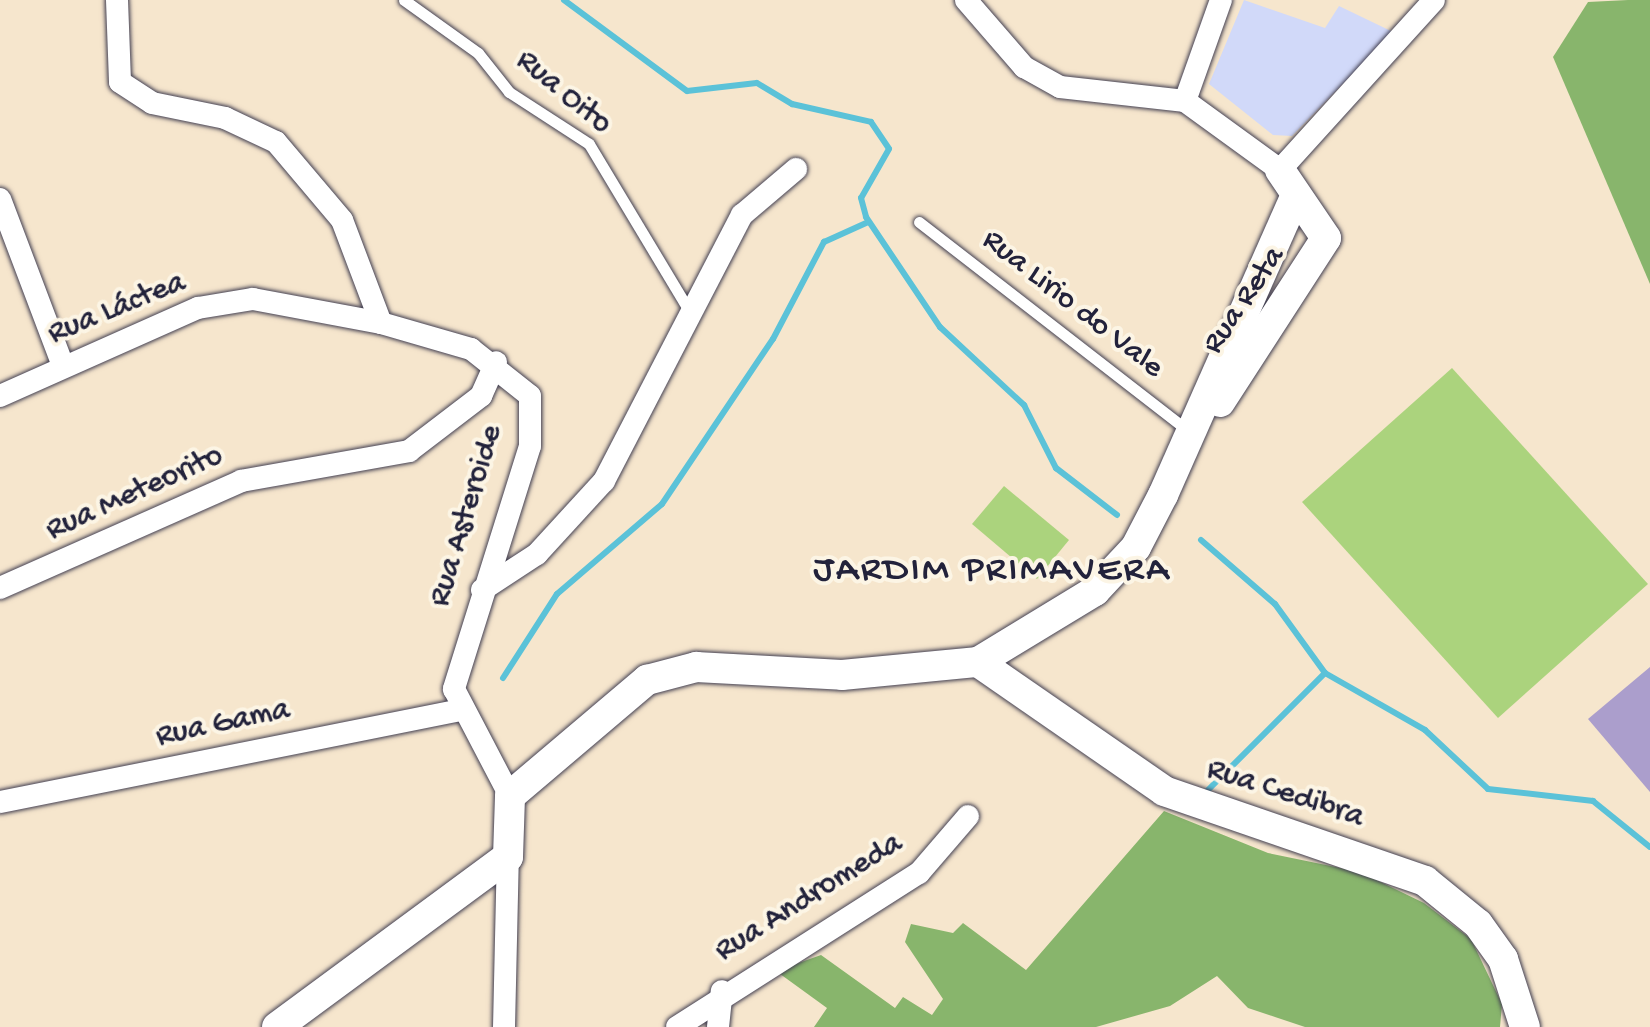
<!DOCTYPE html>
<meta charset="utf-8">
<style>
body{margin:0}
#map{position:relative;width:1650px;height:1027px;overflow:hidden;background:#f6e6cd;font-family:"Gochi Hand",sans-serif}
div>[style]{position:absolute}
.built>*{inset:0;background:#d1d9f9}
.green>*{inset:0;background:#abd37d}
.forest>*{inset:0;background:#88b56c}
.stream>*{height:6px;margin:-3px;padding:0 3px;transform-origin:3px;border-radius:3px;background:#5bc2d8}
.building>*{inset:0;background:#ab9ecc}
.roads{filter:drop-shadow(0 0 2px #423f51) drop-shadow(0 0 2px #423f51)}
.lane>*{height:11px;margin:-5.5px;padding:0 5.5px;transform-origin:5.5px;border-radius:5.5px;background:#fff}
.street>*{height:22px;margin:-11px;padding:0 11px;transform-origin:11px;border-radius:11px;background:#fff}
.secondary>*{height:30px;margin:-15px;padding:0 15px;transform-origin:15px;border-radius:15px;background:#fff}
span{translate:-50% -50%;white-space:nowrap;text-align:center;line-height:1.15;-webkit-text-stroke:8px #fcf5e5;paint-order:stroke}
.street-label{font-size:32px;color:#22223b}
.quarter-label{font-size:38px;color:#22223b;letter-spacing:2.5px}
</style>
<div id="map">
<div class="built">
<div style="clip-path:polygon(1244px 0,1325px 28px,1339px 6px,1393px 32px,1292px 136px,1273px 135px,1209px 84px)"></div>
</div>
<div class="green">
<div style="clip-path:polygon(1452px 368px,1648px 584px,1498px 718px,1302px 502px)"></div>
<div style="clip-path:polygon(1004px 486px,1069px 540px,1037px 579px,972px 524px)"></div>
</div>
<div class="forest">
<div style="clip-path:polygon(1628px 0,1650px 0,1650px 284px,1553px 57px,1588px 2px)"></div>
<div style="clip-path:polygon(1164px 811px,1268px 853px,1360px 872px,1424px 903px,1471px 939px,1502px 1004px,1500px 1027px,1305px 1027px,1248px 1008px,1217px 976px,1170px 1006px,1096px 1027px,814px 1027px,827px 1008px,776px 971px,821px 955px,895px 1008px,903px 997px,932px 1015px,943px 999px,905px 942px,911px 924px,953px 933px,963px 923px,1026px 970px)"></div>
</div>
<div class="stream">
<div style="left:564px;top:0;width:153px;rotate:36.5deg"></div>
<div style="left:687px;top:91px;width:70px;rotate:-6.5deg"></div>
<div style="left:757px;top:83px;width:41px;rotate:31deg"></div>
<div style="left:792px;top:104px;width:81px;rotate:12.8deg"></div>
<div style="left:871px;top:122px;width:32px;rotate:56deg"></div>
<div style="left:889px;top:149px;width:56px;rotate:119.7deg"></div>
<div style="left:861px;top:198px;width:20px;rotate:75deg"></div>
<div style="left:866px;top:217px;width:133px;rotate:56.1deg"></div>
<div style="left:940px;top:327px;width:115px;rotate:42.9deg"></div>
<div style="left:1024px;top:405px;width:71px;rotate:63.1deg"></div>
<div style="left:1056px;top:468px;width:77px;rotate:37.6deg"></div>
<div style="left:1201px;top:540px;width:98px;rotate:40.9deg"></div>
<div style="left:1275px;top:604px;width:85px;rotate:54.1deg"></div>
<div style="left:1325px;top:673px;width:115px;rotate:29.7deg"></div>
<div style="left:1425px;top:730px;width:86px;rotate:43.1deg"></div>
<div style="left:1488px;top:789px;width:106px;rotate:6.5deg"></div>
<div style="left:1593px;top:801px;width:73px;rotate:38.9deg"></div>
<div style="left:503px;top:678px;width:100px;rotate:-57.3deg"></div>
<div style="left:557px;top:594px;width:138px;rotate:-40.6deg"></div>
<div style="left:662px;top:504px;width:199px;rotate:-56.1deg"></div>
<div style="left:773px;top:339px;width:110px;rotate:-62.3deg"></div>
<div style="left:824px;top:242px;width:48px;rotate:-24.4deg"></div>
<div style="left:1207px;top:791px;width:167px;rotate:-45deg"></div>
</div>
<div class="building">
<div style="clip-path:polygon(1650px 667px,1650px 792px,1588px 719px)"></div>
</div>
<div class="roads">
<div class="lane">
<div style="left:404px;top:0;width:91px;rotate:35.6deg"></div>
<div style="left:478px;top:53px;width:50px;rotate:51.5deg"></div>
<div style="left:509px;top:92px;width:95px;rotate:33deg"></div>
<div style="left:589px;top:144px;width:190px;rotate:59deg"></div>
<div style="left:919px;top:222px;width:343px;rotate:37.8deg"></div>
</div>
<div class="street">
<div style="left:117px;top:0;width:82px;rotate:87.9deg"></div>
<div style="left:120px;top:82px;width:38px;rotate:33deg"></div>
<div style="left:152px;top:103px;width:75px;rotate:11.6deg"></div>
<div style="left:225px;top:118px;width:56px;rotate:25.2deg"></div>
<div style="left:276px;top:142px;width:102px;rotate:49.8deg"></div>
<div style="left:342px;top:220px;width:110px;rotate:69.3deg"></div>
<div style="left:381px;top:323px;width:94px;rotate:16.1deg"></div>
<div style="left:471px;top:349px;width:75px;rotate:38.5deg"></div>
<div style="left:530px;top:396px;width:50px;rotate:90deg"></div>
<div style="left:530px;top:446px;width:255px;rotate:107.4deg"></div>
<div style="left:454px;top:689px;width:121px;rotate:62.4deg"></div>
<div style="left:966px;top:0;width:89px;rotate:49.1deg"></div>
<div style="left:1024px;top:67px;width:41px;rotate:29.1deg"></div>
<div style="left:1060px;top:87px;width:126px;rotate:6.4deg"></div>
<div style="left:1185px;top:101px;width:117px;rotate:36deg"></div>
<div style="left:1280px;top:170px;width:229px;rotate:-47.8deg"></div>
<div style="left:1185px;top:101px;width:107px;rotate:-70.4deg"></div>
<div style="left:0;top:199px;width:178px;rotate:69.3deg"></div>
<div style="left:0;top:396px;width:217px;rotate:-24deg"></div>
<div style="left:198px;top:308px;width:56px;rotate:-9.3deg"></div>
<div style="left:253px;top:299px;width:130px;rotate:10.6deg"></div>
<div style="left:0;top:588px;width:264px;rotate:-23.9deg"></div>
<div style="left:241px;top:481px;width:171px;rotate:-10.1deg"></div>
<div style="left:409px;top:451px;width:91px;rotate:-37.4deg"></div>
<div style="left:481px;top:396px;width:37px;rotate:-66deg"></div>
<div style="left:482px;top:590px;width:66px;rotate:-33.2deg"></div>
<div style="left:537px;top:554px;width:99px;rotate:-47.5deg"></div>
<div style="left:604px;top:481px;width:300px;rotate:-62.6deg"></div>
<div style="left:742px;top:215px;width:71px;rotate:-40.4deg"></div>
<div style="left:0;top:802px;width:469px;rotate:-11.3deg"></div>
<div style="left:504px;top:1027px;width:170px;rotate:-88.7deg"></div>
<div style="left:677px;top:1027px;width:287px;rotate:-32.5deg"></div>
<div style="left:919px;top:873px;width:75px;rotate:-49.3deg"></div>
<div style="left:718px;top:1027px;width:36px;rotate:-84deg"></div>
</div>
<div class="secondary">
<div style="left:1220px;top:402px;width:195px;rotate:-57.1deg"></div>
<div style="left:1326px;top:238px;width:82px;rotate:-124.1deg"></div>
<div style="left:978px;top:662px;width:226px;rotate:34.7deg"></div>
<div style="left:1164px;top:791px;width:276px;rotate:19deg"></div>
<div style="left:1425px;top:881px;width:68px;rotate:39.1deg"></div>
<div style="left:1478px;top:924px;width:43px;rotate:54.5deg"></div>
<div style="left:1503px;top:959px;width:71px;rotate:72.1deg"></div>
<div style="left:277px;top:1027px;width:287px;rotate:-36.4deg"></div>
<div style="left:508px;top:857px;width:61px;rotate:-88.1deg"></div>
<div style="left:510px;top:796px;width:180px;rotate:-40.3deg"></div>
<div style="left:647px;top:680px;width:51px;rotate:-14.9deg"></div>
<div style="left:696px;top:667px;width:146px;rotate:3.1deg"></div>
<div style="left:842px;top:675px;width:137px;rotate:-5.5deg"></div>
<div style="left:978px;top:662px;width:137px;rotate:-31.3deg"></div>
<div style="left:1095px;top:591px;width:60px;rotate:-47deg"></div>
<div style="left:1136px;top:547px;width:59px;rotate:-62.6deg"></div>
<div style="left:1163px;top:495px;width:328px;rotate:-66.1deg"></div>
</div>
</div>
<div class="street-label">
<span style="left:563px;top:93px;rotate:40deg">Rua Oito</span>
<span style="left:1245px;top:301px;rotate:-56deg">Rua Reta</span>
<span style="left:1072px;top:305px;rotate:38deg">Rua Lirio do Vale</span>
<span style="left:117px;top:309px;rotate:-22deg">Rua Láctea</span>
<span style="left:135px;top:494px;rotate:-24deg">Rua Meteorito</span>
<span style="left:467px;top:516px;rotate:-73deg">Rua Asteroide</span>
<span style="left:223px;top:724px;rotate:-12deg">Rua Gama</span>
<span style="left:1285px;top:794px;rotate:18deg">Rua Cedibra</span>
<span style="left:809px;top:898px;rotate:-32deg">Rua Andromeda</span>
</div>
<div class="quarter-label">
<span style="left:992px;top:572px">JARDIM PRIMAVERA</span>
</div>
</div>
